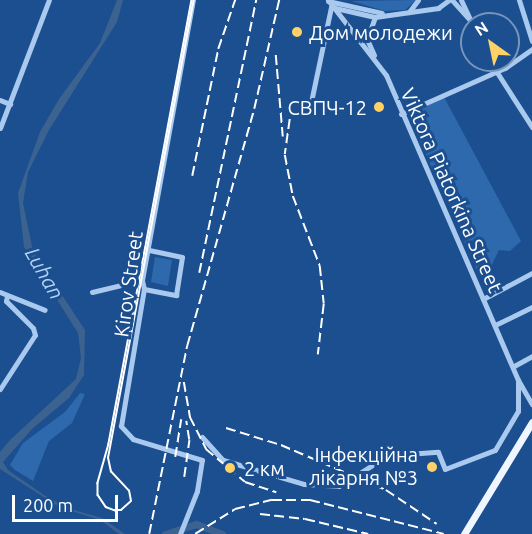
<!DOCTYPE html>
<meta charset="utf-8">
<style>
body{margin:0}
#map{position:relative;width:532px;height:534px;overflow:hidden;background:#1b4f8f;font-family:Ubuntu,sans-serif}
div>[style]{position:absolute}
.green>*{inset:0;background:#2e69ad}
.water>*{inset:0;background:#3c6290}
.river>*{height:7px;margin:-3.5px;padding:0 3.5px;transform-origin:3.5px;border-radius:3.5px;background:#3c6290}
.minor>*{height:5px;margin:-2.5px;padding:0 2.5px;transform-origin:2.5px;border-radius:2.5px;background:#a9c9ee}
.major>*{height:7px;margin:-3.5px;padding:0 3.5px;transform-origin:3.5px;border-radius:3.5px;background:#f0f6ff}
.tram>*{height:1.5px;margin:-0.75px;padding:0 0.75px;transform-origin:0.75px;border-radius:0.75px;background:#fff}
.rail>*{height:1.5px;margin-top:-0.75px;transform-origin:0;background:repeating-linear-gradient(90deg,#fff 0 10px,transparent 0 14.5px)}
.dots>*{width:16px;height:16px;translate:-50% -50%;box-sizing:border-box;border:3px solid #1b4f8f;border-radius:50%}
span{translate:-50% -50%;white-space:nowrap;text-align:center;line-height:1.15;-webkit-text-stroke:6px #1b4f8f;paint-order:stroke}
.poi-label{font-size:20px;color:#fff}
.left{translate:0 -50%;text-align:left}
.right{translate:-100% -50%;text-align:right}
.street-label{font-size:20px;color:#fff}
.water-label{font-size:21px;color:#b5d3f5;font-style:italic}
.north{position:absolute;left:460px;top:12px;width:60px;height:60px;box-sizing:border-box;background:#1b4f8f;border:2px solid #7695bc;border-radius:50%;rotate:327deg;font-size:16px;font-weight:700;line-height:24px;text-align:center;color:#fff}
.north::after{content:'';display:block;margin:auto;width:21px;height:27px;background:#ffd166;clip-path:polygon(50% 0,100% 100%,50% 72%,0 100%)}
.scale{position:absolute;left:12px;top:495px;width:106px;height:27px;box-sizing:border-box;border:3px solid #fff;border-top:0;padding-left:8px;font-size:18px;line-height:21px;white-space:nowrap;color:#fff;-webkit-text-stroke:4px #1b4f8f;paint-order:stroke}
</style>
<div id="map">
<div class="green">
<div style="clip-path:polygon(416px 0,405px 10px,385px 11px,351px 1px)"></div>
<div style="clip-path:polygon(444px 97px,521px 241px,510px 251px,499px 250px,485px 279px,480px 277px,408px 114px)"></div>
<div style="clip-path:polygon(155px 257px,172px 260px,168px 286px,151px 282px)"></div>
<div style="clip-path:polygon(80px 393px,85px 394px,72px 423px,49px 441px,33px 481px,15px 470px,10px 465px,23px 443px,65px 412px)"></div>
</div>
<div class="water">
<div style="clip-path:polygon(117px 0,123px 0,117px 22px,49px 130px,28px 172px,23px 203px,33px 251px,85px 330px,84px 375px,69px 398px,32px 429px,3px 462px,8px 470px,44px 495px,70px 509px,102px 518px,125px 534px,119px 534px,100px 520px,59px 507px,0 469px,0 452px,10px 440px,76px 379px,81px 358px,78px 333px,24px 247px,18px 193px,40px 132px,59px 99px,100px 43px)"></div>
</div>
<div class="river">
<div style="left:165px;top:534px;width:33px;rotate:-18deg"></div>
<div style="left:196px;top:524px;width:28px;rotate:21deg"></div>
</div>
<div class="minor">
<div style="left:328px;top:0;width:95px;rotate:52.3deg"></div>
<div style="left:386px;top:75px;width:332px;rotate:66.6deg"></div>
<div style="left:518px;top:380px;width:28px;rotate:60deg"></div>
<div style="left:452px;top:0;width:27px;rotate:48deg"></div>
<div style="left:461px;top:0;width:26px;rotate:65deg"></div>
<div style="left:519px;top:0;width:43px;rotate:72.4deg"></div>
<div style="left:328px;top:1px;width:55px;rotate:12.5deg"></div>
<div style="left:409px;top:12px;width:15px;rotate:-53deg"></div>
<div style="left:374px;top:55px;width:17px;rotate:-114deg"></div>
<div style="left:367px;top:39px;width:23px;rotate:-70deg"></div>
<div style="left:375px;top:17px;width:64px;rotate:-8.1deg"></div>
<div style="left:438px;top:8px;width:14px;rotate:-36deg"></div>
<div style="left:489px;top:60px;width:80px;rotate:57.3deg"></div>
<div style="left:0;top:100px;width:11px;rotate:22deg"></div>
<div style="left:311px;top:102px;width:97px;rotate:-78.1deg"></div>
<div style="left:331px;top:7px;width:45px;rotate:12.8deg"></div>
<div style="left:401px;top:114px;width:114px;rotate:-23.9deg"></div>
<div style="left:505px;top:68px;width:33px;rotate:-35deg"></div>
<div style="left:0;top:128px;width:137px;rotate:-69.1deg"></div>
<div style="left:144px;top:289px;width:33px;rotate:11deg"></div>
<div style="left:176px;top:295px;width:38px;rotate:-81deg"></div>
<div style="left:182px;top:257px;width:35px;rotate:-168deg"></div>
<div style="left:0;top:292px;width:48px;rotate:21.8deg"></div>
<div style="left:92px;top:292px;width:51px;rotate:-13.5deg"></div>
<div style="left:483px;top:299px;width:55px;rotate:-28deg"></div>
<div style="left:495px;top:325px;width:41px;rotate:-25.9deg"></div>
<div style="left:514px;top:366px;width:21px;rotate:-29deg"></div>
<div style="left:0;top:389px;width:64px;rotate:-57.1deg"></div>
<div style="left:35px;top:335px;width:7px;rotate:-106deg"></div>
<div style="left:33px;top:328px;width:38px;rotate:-135deg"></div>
<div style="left:6px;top:301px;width:5px;rotate:-79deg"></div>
<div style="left:202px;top:437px;width:31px;rotate:48deg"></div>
<div style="left:223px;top:460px;width:84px;rotate:16.5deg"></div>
<div style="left:304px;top:484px;width:35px;rotate:3deg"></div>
<div style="left:339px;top:486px;width:51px;rotate:-32.1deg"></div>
<div style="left:382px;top:459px;width:25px;rotate:-11deg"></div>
<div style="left:407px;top:454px;width:31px;rotate:-4deg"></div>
<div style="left:438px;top:452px;width:18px;rotate:68deg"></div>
<div style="left:445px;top:469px;width:53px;rotate:-20.8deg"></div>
<div style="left:495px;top:450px;width:45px;rotate:-59.5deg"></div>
<div style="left:518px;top:411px;width:31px;rotate:-90deg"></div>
<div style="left:180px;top:534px;width:46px;rotate:-68.4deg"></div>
<div style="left:197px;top:491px;width:31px;rotate:-81deg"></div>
<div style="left:202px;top:460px;width:72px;rotate:-163.1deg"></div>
<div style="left:133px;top:439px;width:18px;rotate:-133deg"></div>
<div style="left:121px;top:426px;width:139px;rotate:-80.5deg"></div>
<div style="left:144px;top:289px;width:9px;rotate:-103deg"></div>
<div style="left:142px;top:280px;width:285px;rotate:-79.7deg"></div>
</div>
<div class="major">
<div style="left:464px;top:534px;width:131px;rotate:-58.7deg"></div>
</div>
<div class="tram">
<div style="left:192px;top:0;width:452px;rotate:100.6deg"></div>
<div style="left:109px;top:444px;width:41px;rotate:105.8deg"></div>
<div style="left:98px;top:483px;width:12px;rotate:90deg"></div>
<div style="left:98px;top:495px;width:14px;rotate:56deg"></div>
<div style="left:106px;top:507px;width:9px;rotate:21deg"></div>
<div style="left:114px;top:510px;width:7px"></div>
<div style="left:121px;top:510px;width:13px;rotate:-42deg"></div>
<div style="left:131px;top:501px;width:10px;rotate:-101deg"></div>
<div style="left:129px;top:491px;width:26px;rotate:-133deg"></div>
<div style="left:111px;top:472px;width:14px;rotate:-102deg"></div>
<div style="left:108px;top:458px;width:466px;rotate:-79.4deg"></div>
</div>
<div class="rail">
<div style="left:276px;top:55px;width:82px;rotate:85.1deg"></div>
<div style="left:292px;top:105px;width:50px;rotate:98deg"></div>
<div style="left:285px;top:155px;width:42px;rotate:79deg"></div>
<div style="left:293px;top:196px;width:75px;rotate:68.9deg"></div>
<div style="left:320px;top:266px;width:38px;rotate:84deg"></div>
<div style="left:324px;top:304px;width:51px;rotate:96.7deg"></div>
<div style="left:192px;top:176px;width:130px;rotate:-78.4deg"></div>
<div style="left:218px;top:49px;width:52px;rotate:-70.9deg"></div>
<div style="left:199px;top:273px;width:279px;rotate:-78.2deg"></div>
<div style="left:184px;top:382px;width:36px;rotate:80deg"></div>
<div style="left:190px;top:417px;width:36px;rotate:63deg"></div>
<div style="left:206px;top:449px;width:51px;rotate:40.2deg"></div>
<div style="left:245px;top:482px;width:33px;rotate:18deg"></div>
<div style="left:226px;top:428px;width:58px;rotate:17.2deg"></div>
<div style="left:281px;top:445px;width:114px;rotate:23.2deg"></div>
<div style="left:386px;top:490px;width:61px;rotate:33.7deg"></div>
<div style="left:175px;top:457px;width:38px;rotate:-81deg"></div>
<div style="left:184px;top:477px;width:37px;rotate:-82deg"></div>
<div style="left:189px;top:440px;width:19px;rotate:-99deg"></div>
<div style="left:260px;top:514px;width:45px;rotate:6.3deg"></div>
<div style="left:305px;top:519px;width:65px;rotate:13.4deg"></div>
<div style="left:149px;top:534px;width:192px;rotate:-78.6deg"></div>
<div style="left:187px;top:346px;width:246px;rotate:-74.2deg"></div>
<div style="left:254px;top:109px;width:112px;rotate:-77.1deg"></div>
<div style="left:195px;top:534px;width:47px;rotate:-32deg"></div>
<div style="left:235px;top:509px;width:38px;rotate:-14deg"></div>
<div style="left:272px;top:500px;width:38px"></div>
<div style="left:310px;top:500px;width:138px;rotate:14.2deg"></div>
</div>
<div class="dots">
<div style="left:297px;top:32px;background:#ffd166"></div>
<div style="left:379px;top:107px;background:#ffd166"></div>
<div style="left:432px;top:467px;background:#ffd166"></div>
<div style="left:230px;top:468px;background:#ffd166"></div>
</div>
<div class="poi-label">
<span class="left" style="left:309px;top:32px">Дом молодежи</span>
<span class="right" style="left:367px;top:107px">СВПЧ-12</span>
<span class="right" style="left:418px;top:466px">Інфекційна<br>лікарня №3</span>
<span class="left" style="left:244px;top:468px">2 км</span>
</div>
<div class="street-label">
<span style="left:452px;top:190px;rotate:66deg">Viktora Piatorkina Street</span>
<span style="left:128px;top:284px;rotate:-82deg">Kirov Street</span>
</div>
<div class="water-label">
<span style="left:45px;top:273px;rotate:60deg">Luhan</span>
</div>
<div class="north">N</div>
<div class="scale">200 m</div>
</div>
